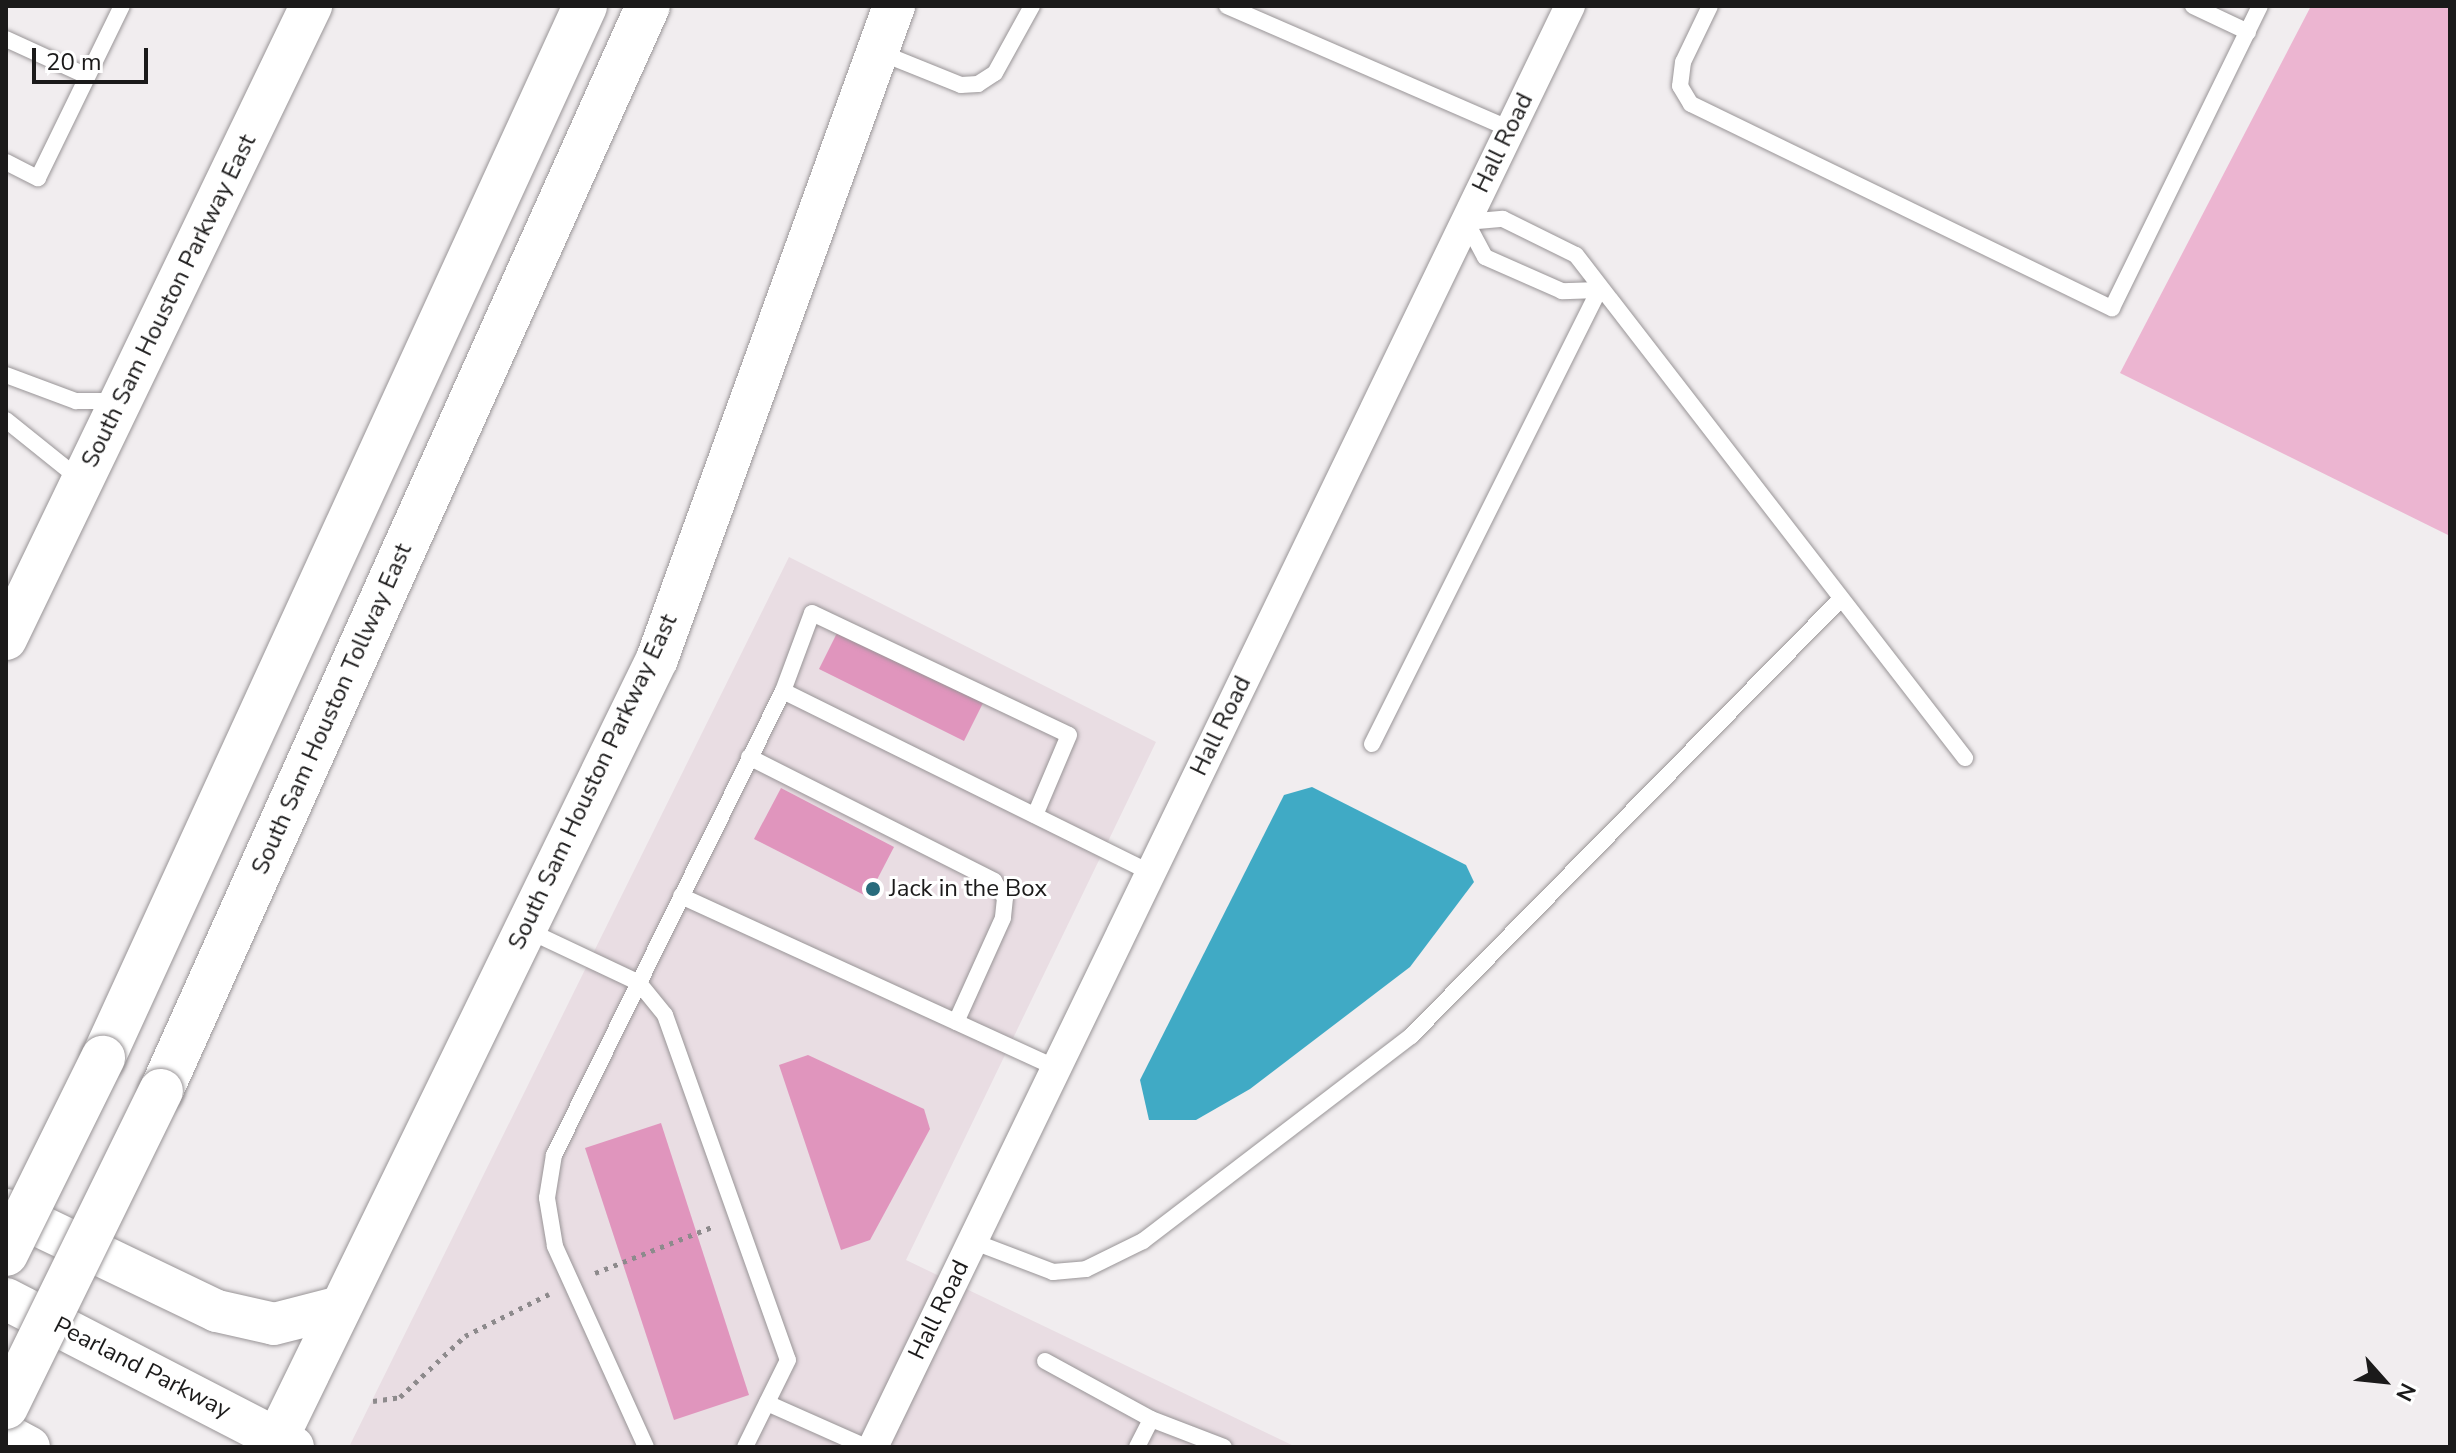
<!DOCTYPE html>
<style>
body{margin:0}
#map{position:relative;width:2456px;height:1453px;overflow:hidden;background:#f1edef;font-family:"Nunito Sans",sans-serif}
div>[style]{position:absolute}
.built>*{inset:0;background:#e9dde3}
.green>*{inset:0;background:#ecb5d1}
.water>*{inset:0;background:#40aac5}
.building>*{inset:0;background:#e095bd}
.path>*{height:5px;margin-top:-2.5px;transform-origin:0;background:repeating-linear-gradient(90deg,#8d8a8c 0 4px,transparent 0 10px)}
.roads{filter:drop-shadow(0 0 2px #999597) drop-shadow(0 0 2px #999597)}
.service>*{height:16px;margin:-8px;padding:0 8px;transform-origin:8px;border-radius:8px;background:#fff}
.minor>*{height:30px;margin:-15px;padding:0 15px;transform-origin:15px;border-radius:15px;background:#fff}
.secondary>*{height:42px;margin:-21px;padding:0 21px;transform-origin:21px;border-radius:21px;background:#fff}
.motorway>*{height:44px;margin:-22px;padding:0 22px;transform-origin:22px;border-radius:22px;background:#fff}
.bridges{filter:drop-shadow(0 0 2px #999597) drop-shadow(0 0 2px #999597)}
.motorway-bridge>*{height:44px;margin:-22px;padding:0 22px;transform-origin:22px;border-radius:22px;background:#fff}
.dots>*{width:22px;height:22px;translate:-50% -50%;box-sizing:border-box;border:4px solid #fff;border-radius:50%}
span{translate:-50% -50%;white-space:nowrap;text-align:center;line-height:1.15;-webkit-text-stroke:6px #fff;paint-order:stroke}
.street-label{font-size:24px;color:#1b1a1a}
.poi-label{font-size:24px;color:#1b1a1a}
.left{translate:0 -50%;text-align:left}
.frame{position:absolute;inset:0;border:8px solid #1b1a1a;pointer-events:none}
.north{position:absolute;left:2344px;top:1341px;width:80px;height:80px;-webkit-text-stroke:6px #fff;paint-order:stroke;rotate:117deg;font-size:22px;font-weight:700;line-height:32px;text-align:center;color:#1b1a1a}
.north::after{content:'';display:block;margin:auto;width:28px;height:36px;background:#1b1a1a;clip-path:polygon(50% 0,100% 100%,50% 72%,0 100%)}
.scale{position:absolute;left:32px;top:48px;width:116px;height:36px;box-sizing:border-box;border:4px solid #1b1a1a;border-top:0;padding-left:10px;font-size:24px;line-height:28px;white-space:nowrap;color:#1b1a1a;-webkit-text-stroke:6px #fff;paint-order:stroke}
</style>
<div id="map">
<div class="built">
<div style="clip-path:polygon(789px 557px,1156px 742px,906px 1260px,1296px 1447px,349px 1447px)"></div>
</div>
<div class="green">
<div style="clip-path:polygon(2311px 6px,2450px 6px,2450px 536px,2120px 373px)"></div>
</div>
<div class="water">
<div style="clip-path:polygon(1312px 787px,1466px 865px,1474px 882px,1410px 967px,1250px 1089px,1196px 1120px,1149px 1120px,1140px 1080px,1284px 795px)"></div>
</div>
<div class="building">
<div style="clip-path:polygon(838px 631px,983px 703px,964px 741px,819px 669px)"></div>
<div style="clip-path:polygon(781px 788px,894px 847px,868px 897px,754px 839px)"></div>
<div style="clip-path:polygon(808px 1055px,924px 1109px,930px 1129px,870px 1240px,841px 1250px,779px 1065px)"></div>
<div style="clip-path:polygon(661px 1123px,749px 1395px,674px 1420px,585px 1148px)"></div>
</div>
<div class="path">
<div style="left:595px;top:1273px;width:126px;rotate:-21.5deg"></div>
<div style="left:373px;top:1401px;width:27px;rotate:-8deg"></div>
<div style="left:400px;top:1397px;width:89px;rotate:-43.2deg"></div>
<div style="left:465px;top:1336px;width:94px;rotate:-26.6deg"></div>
</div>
<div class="roads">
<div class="service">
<div style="left:1227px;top:6px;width:309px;rotate:23.5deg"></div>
<div style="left:1710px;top:6px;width:62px;rotate:115.7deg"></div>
<div style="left:1683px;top:62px;width:24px;rotate:97deg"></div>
<div style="left:1680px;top:86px;width:21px;rotate:59deg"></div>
<div style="left:1691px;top:104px;width:468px;rotate:25.9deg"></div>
<div style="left:2112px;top:308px;width:336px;rotate:-63.9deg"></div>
<div style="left:2193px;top:6px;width:61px;rotate:25.3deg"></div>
<div style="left:6px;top:39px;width:89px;rotate:24.6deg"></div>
<div style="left:879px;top:52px;width:88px;rotate:21.9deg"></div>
<div style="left:961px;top:85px;width:17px;rotate:-3deg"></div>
<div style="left:978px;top:84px;width:20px;rotate:-33deg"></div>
<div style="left:995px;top:73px;width:77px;rotate:-61.1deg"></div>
<div style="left:6px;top:162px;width:36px;rotate:27deg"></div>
<div style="left:38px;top:178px;width:191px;rotate:-64deg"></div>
<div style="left:1599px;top:290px;width:37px;rotate:178deg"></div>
<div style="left:1562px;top:291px;width:84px;rotate:-156.2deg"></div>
<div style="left:1485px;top:257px;width:40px;rotate:-118deg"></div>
<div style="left:1466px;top:222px;width:37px;rotate:-5deg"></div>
<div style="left:1503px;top:219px;width:81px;rotate:26.3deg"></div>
<div style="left:1576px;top:255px;width:636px;rotate:52.28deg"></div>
<div style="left:6px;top:375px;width:75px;rotate:20.4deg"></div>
<div style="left:76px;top:401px;width:42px"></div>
<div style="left:6px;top:420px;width:97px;rotate:38.8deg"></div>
<div style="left:783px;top:691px;width:411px;rotate:26.3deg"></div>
<div style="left:1372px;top:744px;width:508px;rotate:-63.43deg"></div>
<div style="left:749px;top:757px;width:275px;rotate:26.8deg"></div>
<div style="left:994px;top:881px;width:20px;rotate:57deg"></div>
<div style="left:1005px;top:898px;width:20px;rotate:96deg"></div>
<div style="left:1003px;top:918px;width:114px;rotate:114.3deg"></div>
<div style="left:681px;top:896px;width:413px;rotate:24.6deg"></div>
<div style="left:525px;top:929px;width:126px;rotate:25.3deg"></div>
<div style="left:639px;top:983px;width:41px;rotate:50.9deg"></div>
<div style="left:665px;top:1015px;width:366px;rotate:70.4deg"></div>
<div style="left:788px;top:1360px;width:97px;rotate:116.3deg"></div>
<div style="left:972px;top:1241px;width:87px;rotate:20.9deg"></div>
<div style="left:1053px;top:1272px;width:33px;rotate:-5deg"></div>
<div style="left:1086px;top:1269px;width:64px;rotate:-26.2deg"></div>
<div style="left:1143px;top:1241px;width:337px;rotate:-37.4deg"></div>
<div style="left:1411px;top:1036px;width:609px;rotate:-45.47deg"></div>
<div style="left:1045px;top:1361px;width:121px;rotate:28.7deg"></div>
<div style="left:1151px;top:1419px;width:78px;rotate:21deg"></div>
<div style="left:767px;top:1403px;width:108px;rotate:24deg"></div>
<div style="left:646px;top:1447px;width:221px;rotate:-114.4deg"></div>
<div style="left:555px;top:1246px;width:49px;rotate:-99.5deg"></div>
<div style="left:547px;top:1198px;width:44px;rotate:-80.8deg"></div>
<div style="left:554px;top:1155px;width:517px;rotate:-63.73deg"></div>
<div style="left:783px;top:691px;width:83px;rotate:-69.6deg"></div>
<div style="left:812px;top:613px;width:284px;rotate:25.4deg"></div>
<div style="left:1069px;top:735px;width:87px;rotate:113deg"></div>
<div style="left:1137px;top:1447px;width:31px;rotate:-63deg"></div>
</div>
<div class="minor">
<div style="left:873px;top:1447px;width:1601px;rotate:-64.19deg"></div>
</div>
<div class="secondary">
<div style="left:6px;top:639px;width:703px;rotate:-64.27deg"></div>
<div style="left:6px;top:1210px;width:234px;rotate:25.6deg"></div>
<div style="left:217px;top:1311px;width:58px;rotate:12.8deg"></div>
<div style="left:274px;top:1324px;width:68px;rotate:-14.4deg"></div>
<div style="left:6px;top:1299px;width:323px;rotate:27.3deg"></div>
<div style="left:6px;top:1435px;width:26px;rotate:28deg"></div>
<div style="left:273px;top:1447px;width:877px;rotate:-64.02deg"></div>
<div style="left:657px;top:659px;width:695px;rotate:-70.05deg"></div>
</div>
<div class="motorway">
<div style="left:103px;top:1058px;width:1157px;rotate:-65.38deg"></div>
<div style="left:161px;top:1091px;width:1189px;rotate:-65.83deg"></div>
</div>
</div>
<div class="bridges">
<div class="motorway-bridge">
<div style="left:6px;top:1254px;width:219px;rotate:-63.7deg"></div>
<div style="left:6px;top:1407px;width:352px;rotate:-63.9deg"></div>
</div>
</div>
<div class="dots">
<div style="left:873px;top:889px;background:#286b7c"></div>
</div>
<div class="street-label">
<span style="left:1503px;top:143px;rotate:-64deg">Hall Road</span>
<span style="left:169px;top:301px;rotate:-64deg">South Sam Houston Parkway East</span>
<span style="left:332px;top:709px;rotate:-66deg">South Sam Houston Tollway East</span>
<span style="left:1221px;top:726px;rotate:-64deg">Hall Road</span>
<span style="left:593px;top:782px;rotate:-65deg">South Sam Houston Parkway East</span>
<span style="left:939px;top:1310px;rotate:-64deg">Hall Road</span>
<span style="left:142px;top:1368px;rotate:27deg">Pearland Parkway</span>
</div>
<div class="poi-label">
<span class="left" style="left:889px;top:889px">Jack in the Box</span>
</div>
<div class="frame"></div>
<div class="north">N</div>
<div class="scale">20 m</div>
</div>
